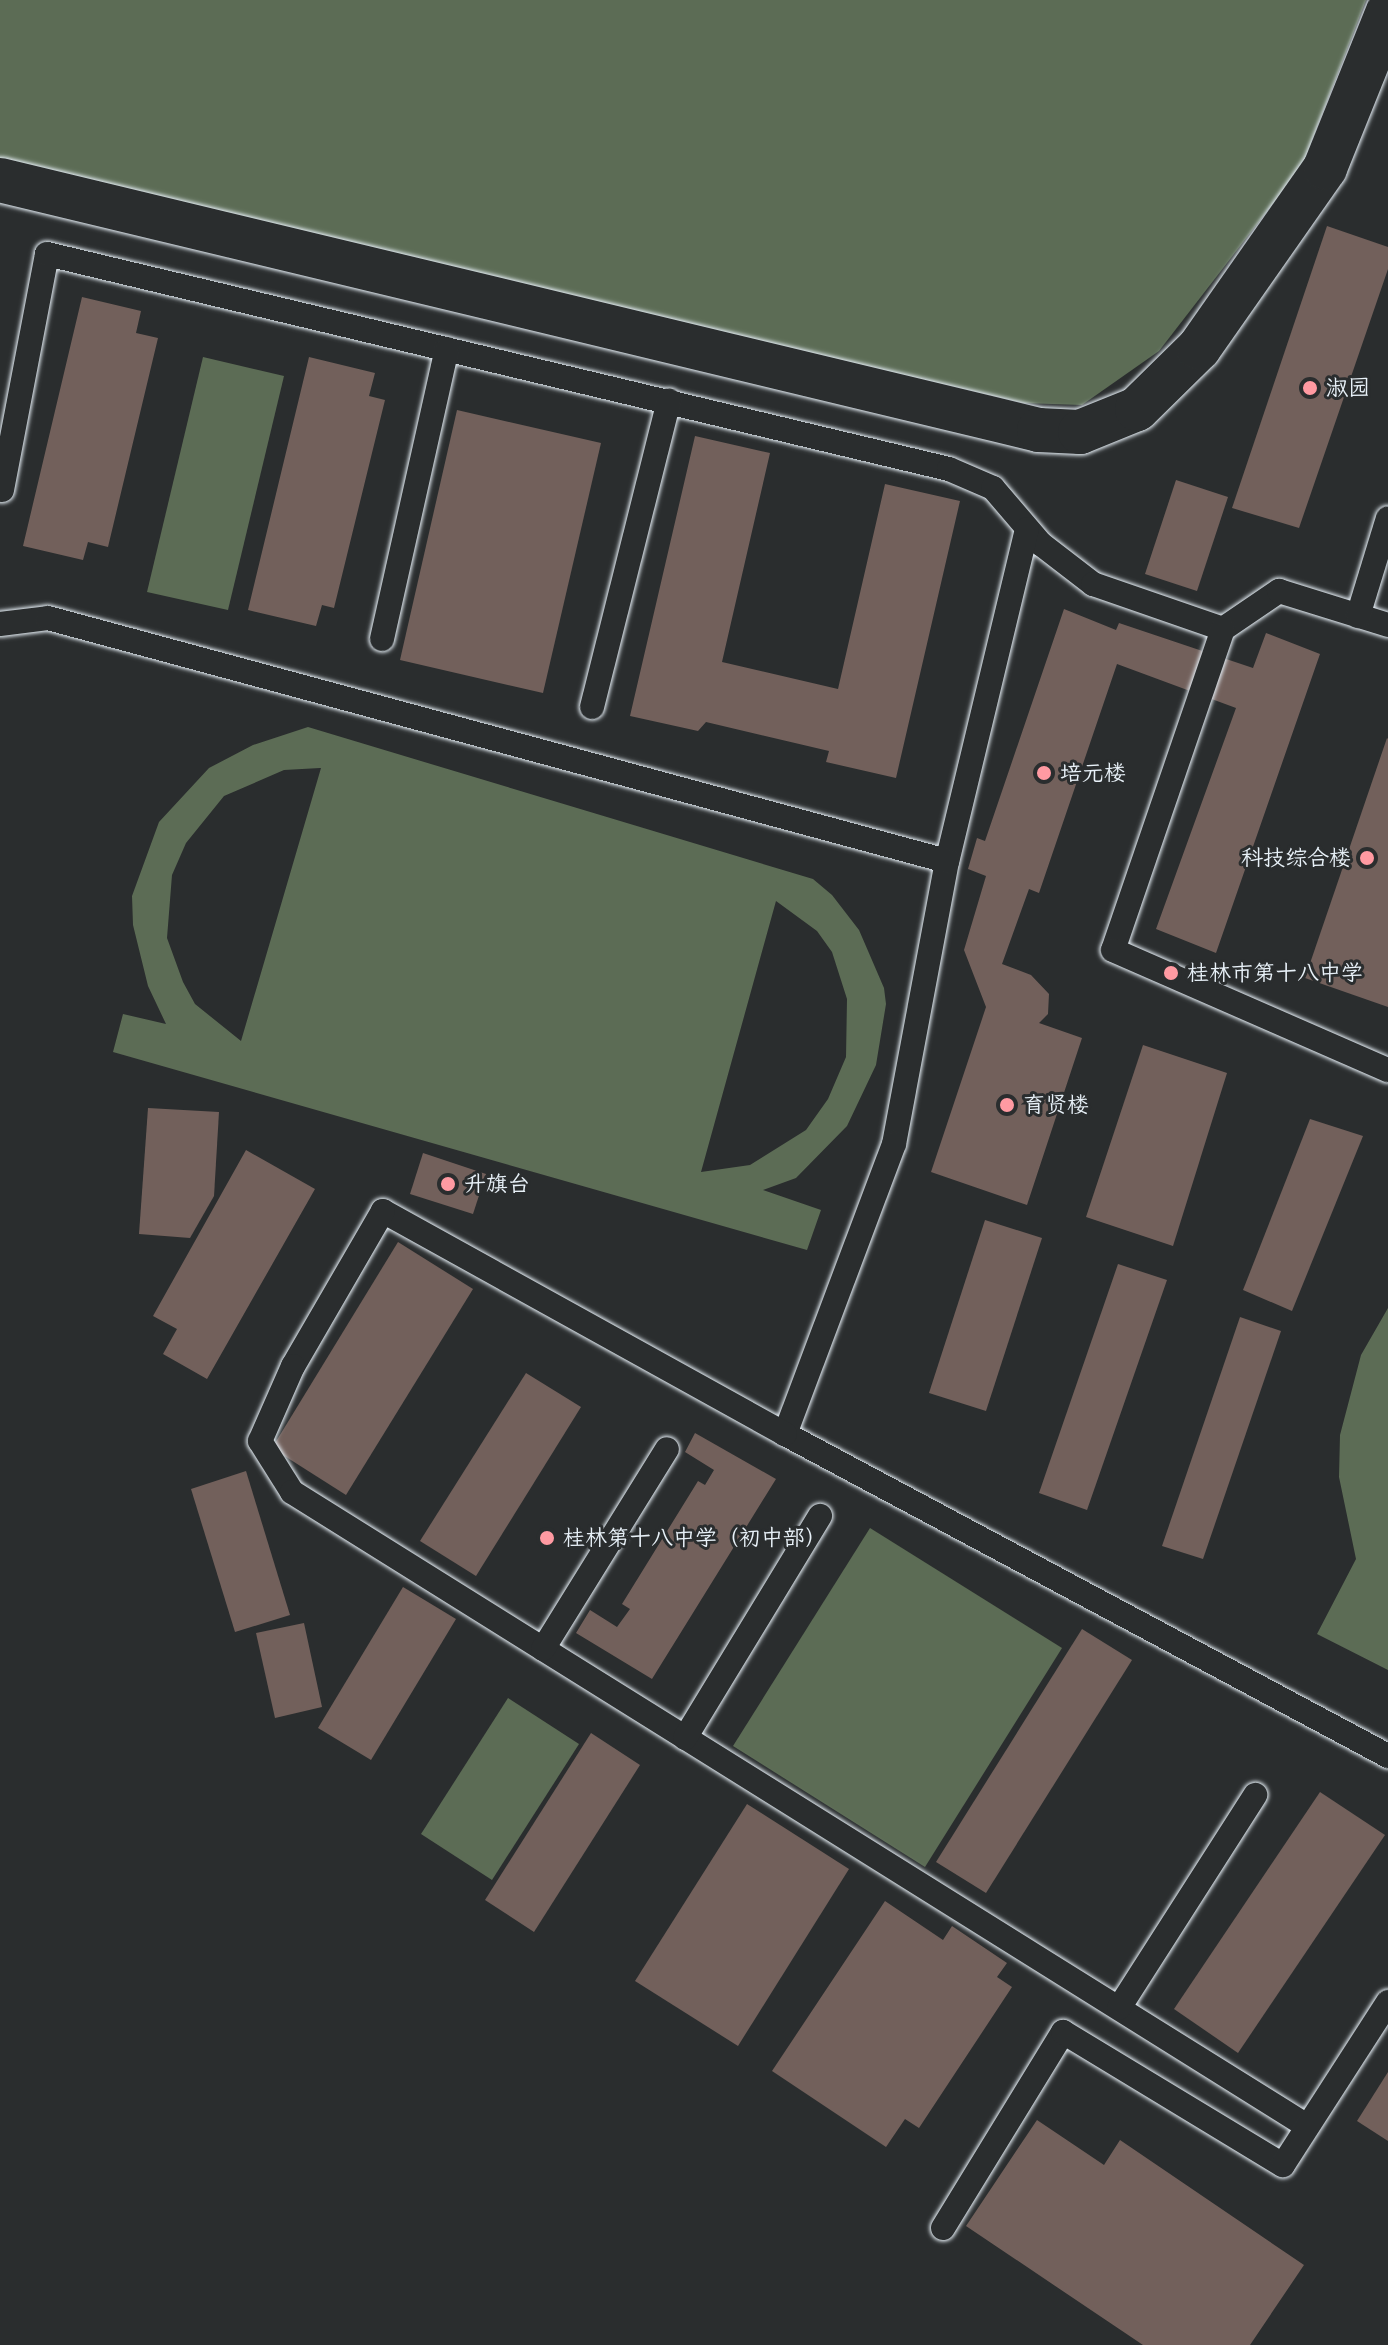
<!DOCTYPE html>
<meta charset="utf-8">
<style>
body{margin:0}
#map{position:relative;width:1388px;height:2345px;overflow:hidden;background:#2a2d2e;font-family:Delius,"LXGW WenKai TC",sans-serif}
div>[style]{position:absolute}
.green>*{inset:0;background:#5c6c55}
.building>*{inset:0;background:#72605b}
.roads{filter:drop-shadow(0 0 2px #e8f1f8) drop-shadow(0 0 2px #e8f1f8)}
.lane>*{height:24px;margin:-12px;padding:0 12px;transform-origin:12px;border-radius:12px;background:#2a2d2e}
.street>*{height:44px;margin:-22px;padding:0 22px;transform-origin:22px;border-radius:22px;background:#2a2d2e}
.dots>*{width:22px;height:22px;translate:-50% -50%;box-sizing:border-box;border:4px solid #2a2d2e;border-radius:50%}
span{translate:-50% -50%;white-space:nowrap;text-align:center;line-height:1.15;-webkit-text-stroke:6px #2a2d2e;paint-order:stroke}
.poi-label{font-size:22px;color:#e8f1f8}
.left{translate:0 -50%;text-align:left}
.right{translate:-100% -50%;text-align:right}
</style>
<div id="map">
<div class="green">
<div style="clip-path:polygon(0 0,1366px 0,1302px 166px,1159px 351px,1082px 405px,1023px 403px,0 162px)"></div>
<div style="clip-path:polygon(203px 357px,284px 376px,228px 610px,147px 592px)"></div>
<div style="clip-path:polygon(evenodd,308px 727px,813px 879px,832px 895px,859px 930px,884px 988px,886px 1004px,876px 1065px,847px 1126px,796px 1178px,763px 1190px,821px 1210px,807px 1250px,113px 1052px,123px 1014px,166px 1024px,148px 986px,133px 925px,132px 896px,159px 822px,209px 768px,253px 745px,308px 727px,320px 768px,321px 768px,241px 1041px,195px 1004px,183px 982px,167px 938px,172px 875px,186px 843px,224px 796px,284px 770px,320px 768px,308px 727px,776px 901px,817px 931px,832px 952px,847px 999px,846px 1057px,828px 1099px,806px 1130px,750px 1165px,701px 1172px,776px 901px)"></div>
<div style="clip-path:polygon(1388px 1308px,1388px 1670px,1317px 1634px,1356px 1559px,1339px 1477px,1340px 1435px,1361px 1355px)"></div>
<div style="clip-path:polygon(870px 1528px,1062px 1648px,925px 1867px,733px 1746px)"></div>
<div style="clip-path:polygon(508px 1698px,579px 1744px,492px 1880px,421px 1834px)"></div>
</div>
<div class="building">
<div style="clip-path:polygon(1327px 226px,1388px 247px,1388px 269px,1299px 528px,1232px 508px)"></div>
<div style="clip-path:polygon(82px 297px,141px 311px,136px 333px,158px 338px,108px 547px,88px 542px,83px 560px,23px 546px)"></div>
<div style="clip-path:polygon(309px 357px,375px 373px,369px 396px,385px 400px,334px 608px,322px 605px,316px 626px,248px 610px)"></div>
<div style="clip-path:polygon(457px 410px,601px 443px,543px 693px,400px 660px)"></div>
<div style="clip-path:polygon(695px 436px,770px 453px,722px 662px,838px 689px,885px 484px,960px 501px,896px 778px,826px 762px,829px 751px,706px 722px,698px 731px,630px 716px)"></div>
<div style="clip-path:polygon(1176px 480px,1228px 497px,1197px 591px,1145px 574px)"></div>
<div style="clip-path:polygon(1064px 609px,1116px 630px,1119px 623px,1253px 668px,1266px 633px,1320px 654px,1216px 953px,1156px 929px,1236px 708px,1117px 664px,1039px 893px,1029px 889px,1002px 964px,1031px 975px,1049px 994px,1048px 1014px,1039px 1023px,1082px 1038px,1027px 1205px,931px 1172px,986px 1007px,964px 950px,986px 876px,968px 869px,977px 838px,985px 841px)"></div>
<div style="clip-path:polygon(1387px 738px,1388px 739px,1388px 1007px,1305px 978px)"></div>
<div style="clip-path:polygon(1143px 1045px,1227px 1073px,1173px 1246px,1086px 1217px)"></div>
<div style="clip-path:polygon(148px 1108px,219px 1112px,214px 1196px,190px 1238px,139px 1234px)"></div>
<div style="clip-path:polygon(1310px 1119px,1363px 1136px,1292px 1311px,1243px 1290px)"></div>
<div style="clip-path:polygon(246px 1150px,315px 1189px,207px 1379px,163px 1354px,177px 1329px,153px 1316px)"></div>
<div style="clip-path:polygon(423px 1153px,486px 1174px,473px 1214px,410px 1194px)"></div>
<div style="clip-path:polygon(985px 1220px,1042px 1238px,986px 1411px,929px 1393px)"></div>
<div style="clip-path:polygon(398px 1242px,473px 1289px,346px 1495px,272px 1448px)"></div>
<div style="clip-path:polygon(1118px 1264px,1167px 1280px,1087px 1510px,1039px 1493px)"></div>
<div style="clip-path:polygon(1240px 1317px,1281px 1331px,1203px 1559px,1162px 1546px)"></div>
<div style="clip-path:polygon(526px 1373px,581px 1407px,476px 1576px,420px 1541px)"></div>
<div style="clip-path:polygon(695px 1433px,776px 1479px,652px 1679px,576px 1633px,590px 1610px,617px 1627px,630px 1609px,622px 1604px,698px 1481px,705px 1485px,714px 1470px,685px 1452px)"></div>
<div style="clip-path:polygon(246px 1471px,290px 1615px,235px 1632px,191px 1489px)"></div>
<div style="clip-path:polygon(403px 1587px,456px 1619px,371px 1760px,318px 1728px)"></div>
<div style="clip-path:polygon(304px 1623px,322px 1707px,275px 1718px,256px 1633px)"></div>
<div style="clip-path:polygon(1082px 1629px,1132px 1660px,986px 1893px,936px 1862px)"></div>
<div style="clip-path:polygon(591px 1733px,640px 1765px,534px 1932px,485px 1900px)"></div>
<div style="clip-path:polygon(1320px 1792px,1385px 1835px,1238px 2053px,1174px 2009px)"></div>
<div style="clip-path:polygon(747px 1804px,849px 1869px,738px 2046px,635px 1981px)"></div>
<div style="clip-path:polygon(885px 1901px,943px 1940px,952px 1926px,1007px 1963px,997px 1977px,1012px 1987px,919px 2128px,905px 2119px,886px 2147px,772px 2071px)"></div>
<div style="clip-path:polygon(1388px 2072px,1388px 2141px,1357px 2121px)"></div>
<div style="clip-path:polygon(1037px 2120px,1104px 2165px,1120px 2140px,1304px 2265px,1250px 2345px,1143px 2345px,966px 2226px)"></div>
</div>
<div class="roads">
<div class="lane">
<div style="left:2px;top:490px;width:240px;rotate:-79.2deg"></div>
<div style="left:47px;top:254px;width:927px;rotate:13.41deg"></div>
<div style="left:949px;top:469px;width:48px;rotate:23.4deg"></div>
<div style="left:993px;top:488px;width:74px;rotate:49.4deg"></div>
<div style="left:1041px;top:544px;width:66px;rotate:37.6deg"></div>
<div style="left:1093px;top:584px;width:138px;rotate:19.1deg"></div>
<div style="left:1223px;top:629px;width:68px;rotate:-34.2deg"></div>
<div style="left:1279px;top:591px;width:114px;rotate:17.3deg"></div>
<div style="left:1027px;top:529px;width:342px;rotate:103.5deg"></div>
<div style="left:947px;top:861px;width:288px;rotate:100.6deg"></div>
<div style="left:894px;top:1144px;width:310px;rotate:110.6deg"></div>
<div style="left:785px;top:1434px;width:684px;rotate:28.1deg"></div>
<div style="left:1358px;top:616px;width:102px;rotate:-73deg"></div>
<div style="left:0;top:624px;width:48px;rotate:-7.1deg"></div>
<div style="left:48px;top:618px;width:931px;rotate:15.13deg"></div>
<div style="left:1223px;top:629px;width:339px;rotate:108.9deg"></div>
<div style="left:1113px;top:950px;width:300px;rotate:23.6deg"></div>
<div style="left:382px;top:639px;width:297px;rotate:-77.4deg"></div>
<div style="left:592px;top:707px;width:316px;rotate:-75.9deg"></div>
<div style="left:785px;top:1434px;width:460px;rotate:-151deg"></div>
<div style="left:383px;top:1211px;width:179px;rotate:120.1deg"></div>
<div style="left:293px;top:1366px;width:82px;rotate:113.7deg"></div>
<div style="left:260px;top:1441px;width:60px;rotate:57.9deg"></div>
<div style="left:292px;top:1492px;width:1197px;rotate:31.99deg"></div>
<div style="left:543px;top:1649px;width:235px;rotate:-58.2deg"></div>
<div style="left:685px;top:1738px;width:260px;rotate:-58.7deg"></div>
<div style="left:1119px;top:2008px;width:253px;rotate:-57.4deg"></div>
<div style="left:943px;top:2228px;width:230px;rotate:-58.5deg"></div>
<div style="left:1063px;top:2032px;width:257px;rotate:31.2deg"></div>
<div style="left:1283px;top:2165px;width:194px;rotate:-57.2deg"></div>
</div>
<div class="street">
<div style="left:0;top:180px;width:1069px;rotate:13.53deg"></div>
<div style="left:1039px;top:430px;width:41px;rotate:2.8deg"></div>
<div style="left:1080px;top:432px;width:61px;rotate:-22deg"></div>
<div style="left:1137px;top:409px;width:87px;rotate:-44.5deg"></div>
<div style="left:1199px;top:348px;width:220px;rotate:-55deg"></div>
<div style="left:1325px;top:168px;width:169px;rotate:-68.1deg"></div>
</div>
</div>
<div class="dots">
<div style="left:1310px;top:388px;background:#ff9aa2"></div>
<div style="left:1044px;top:773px;background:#ff9aa2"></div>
<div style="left:1367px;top:858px;background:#ff9aa2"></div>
<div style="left:1171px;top:973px;background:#ff9aa2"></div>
<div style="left:1007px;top:1105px;background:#ff9aa2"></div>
<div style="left:448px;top:1184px;background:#ff9aa2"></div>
<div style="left:547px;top:1538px;background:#ff9aa2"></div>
</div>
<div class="poi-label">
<span class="left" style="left:1326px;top:388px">淑园</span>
<span class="left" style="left:1060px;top:773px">培元楼</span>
<span class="right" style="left:1351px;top:858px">科技综合楼</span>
<span class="left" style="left:1187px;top:973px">桂林市第十八中学</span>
<span class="left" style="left:1023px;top:1105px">育贤楼</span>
<span class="left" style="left:464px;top:1184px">升旗台</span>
<span class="left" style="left:563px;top:1538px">桂林第十八中学（初中部）</span>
</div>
</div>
